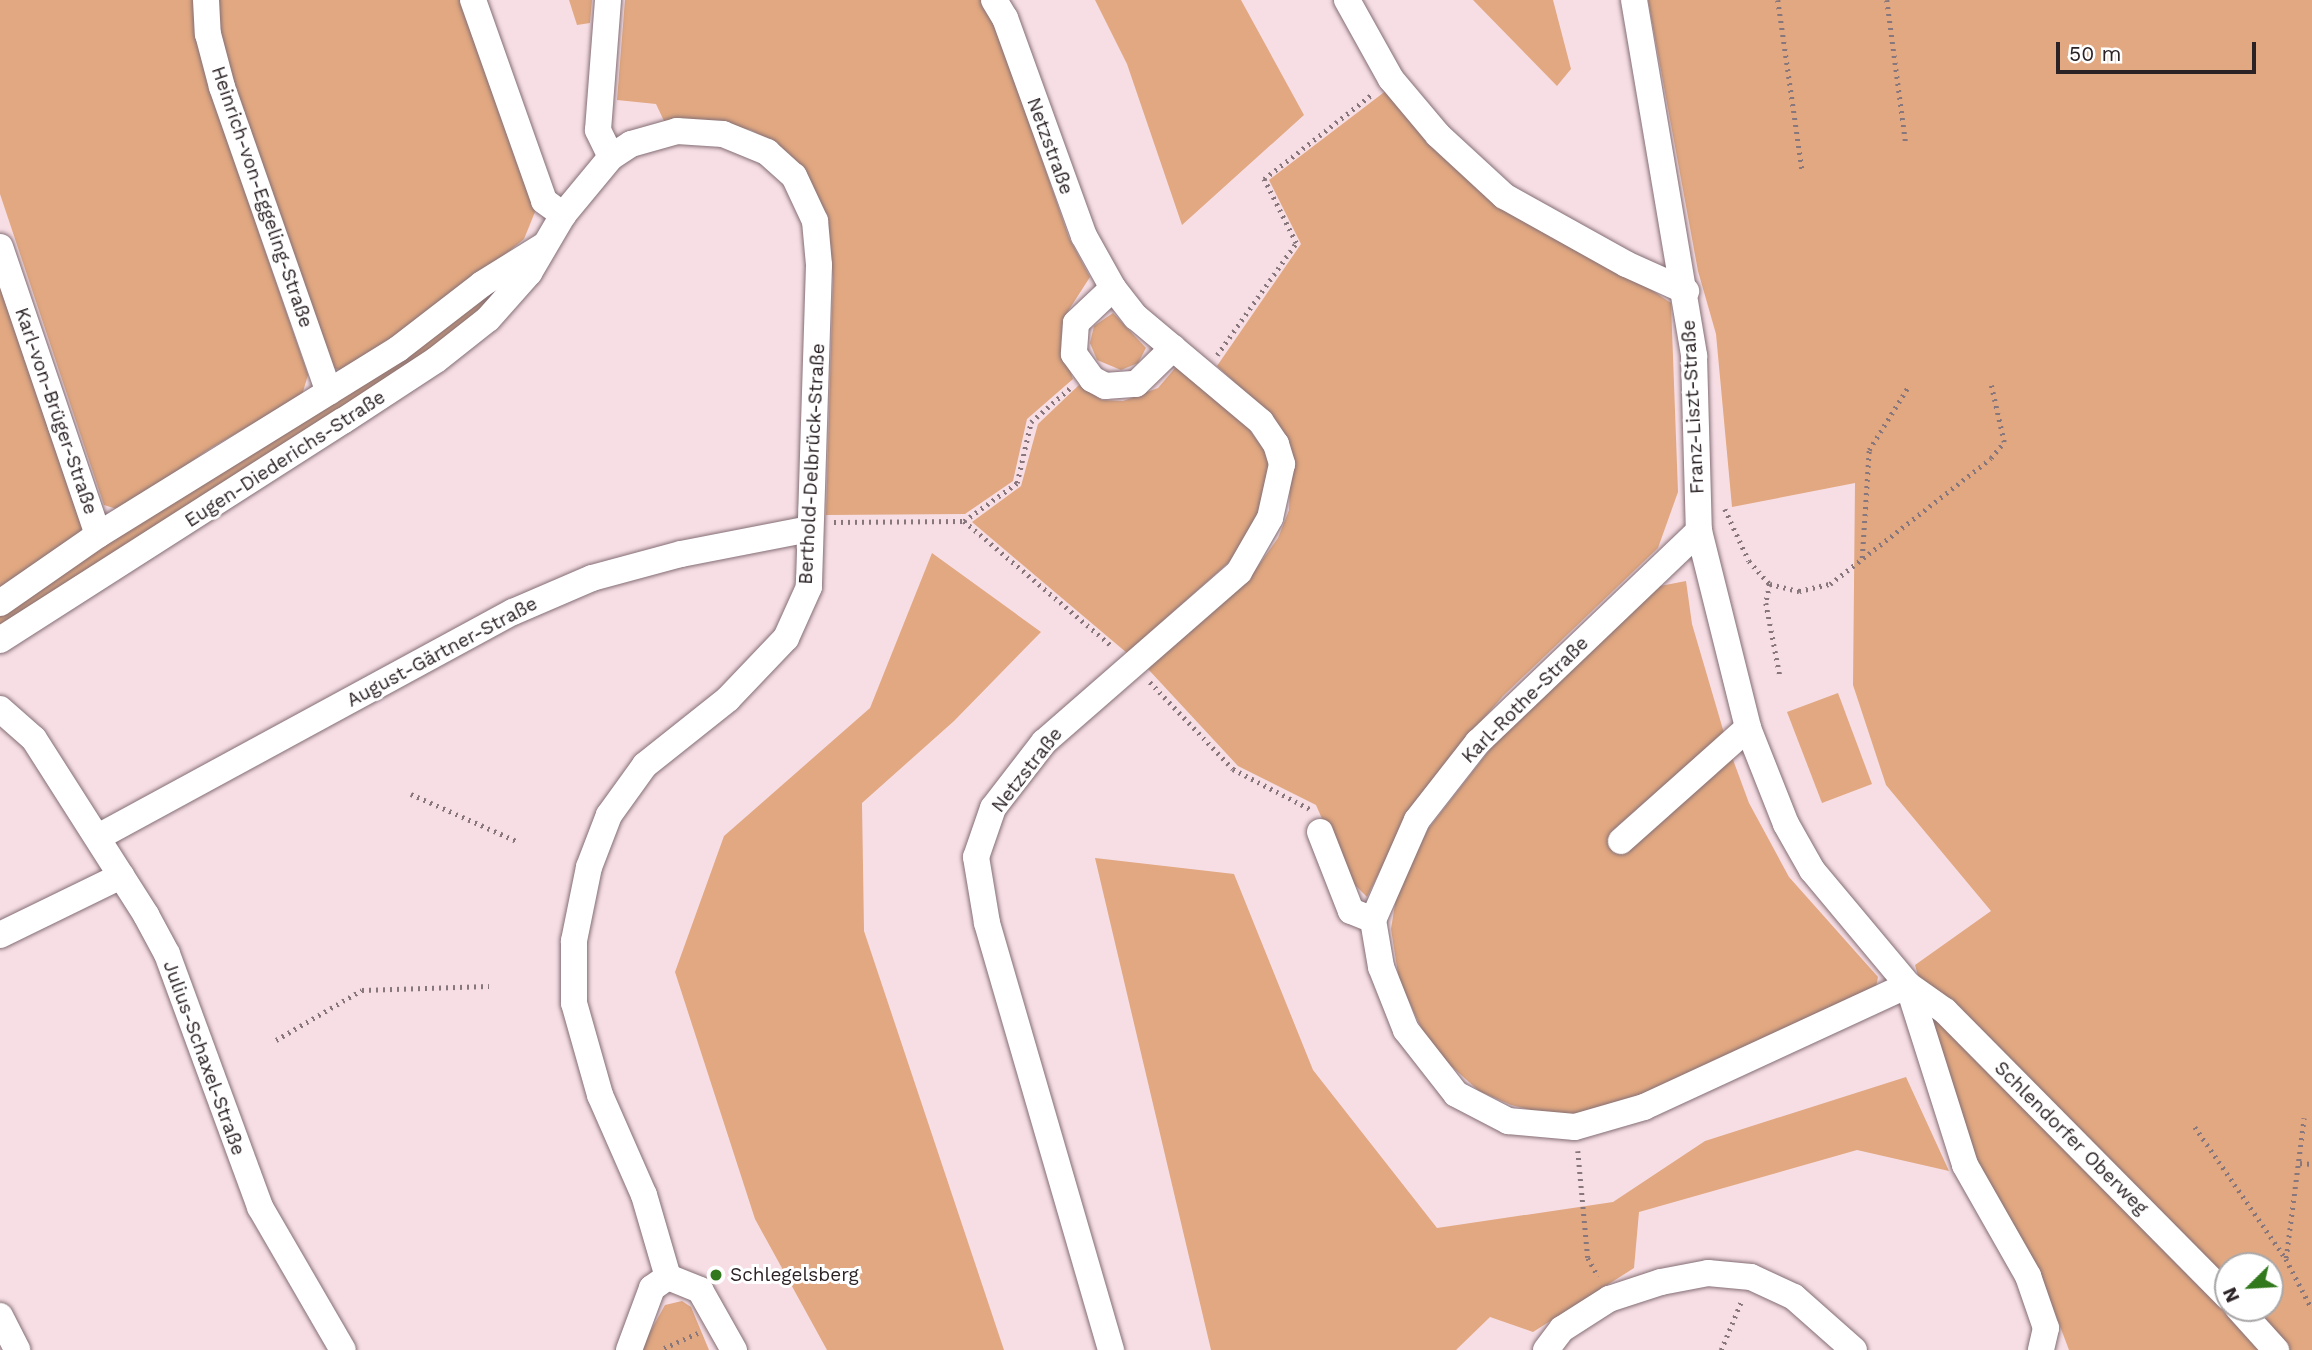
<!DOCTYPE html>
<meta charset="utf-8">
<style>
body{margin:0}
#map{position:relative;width:2312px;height:1350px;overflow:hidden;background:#f7dee5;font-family:"Work Sans",sans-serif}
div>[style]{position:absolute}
.green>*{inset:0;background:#e1a881}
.path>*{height:4.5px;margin-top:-2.25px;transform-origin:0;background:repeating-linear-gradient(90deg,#87777c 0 2px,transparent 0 7px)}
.roads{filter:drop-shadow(0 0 2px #836e74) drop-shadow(0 0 2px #836e74)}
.minor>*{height:26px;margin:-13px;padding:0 13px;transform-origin:13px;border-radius:13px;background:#fff}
.dots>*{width:19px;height:19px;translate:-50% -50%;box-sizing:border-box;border:4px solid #fff;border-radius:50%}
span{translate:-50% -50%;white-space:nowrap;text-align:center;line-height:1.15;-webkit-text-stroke:6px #fff;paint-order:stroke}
.street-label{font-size:19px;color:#2b2225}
.poi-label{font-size:19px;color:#2b2225}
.left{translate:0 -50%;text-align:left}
.north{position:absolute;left:2214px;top:1252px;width:70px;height:70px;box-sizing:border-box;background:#fff;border:2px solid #aaa7a8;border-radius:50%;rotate:246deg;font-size:19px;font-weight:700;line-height:28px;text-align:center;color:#2b2225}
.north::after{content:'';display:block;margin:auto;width:24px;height:32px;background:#32791d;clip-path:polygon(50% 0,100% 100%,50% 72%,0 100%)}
.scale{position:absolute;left:2056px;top:42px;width:200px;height:32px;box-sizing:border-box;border:4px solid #2b2225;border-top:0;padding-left:9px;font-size:21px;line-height:24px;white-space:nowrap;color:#2b2225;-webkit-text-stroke:5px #fff;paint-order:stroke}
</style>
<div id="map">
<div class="green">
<div style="clip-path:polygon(0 0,194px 0,259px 233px,308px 375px,302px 395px,211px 448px,120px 510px,104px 505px,0 194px)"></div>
<div style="clip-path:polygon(216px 0,462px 0,535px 212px,524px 239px,441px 306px,343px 371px,328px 366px,227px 74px)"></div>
<div style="clip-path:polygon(569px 0,592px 0,590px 23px,577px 25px)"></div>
<div style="clip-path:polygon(625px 0,982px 0,993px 18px,1069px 238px,1090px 277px,1063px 319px,1061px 343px,1073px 379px,1027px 419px,1013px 481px,965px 514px,826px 515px,833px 279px,828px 216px,805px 176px,775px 144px,751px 130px,704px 121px,665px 123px,656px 104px,617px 100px)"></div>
<div style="clip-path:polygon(1095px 0,1241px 0,1304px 115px,1182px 225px,1127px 64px)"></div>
<div style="clip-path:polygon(1473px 0,1553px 0,1571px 69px,1557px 86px)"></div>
<div style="clip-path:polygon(evenodd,1648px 0,2312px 0,2312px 1350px,2069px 1350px,2044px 1284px,1970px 1159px,1915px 965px,1991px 911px,1886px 785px,1853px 685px,1855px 483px,1732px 507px,1716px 334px,1698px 271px,1648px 0,2228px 1266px,2270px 1266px,2270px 1308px,2228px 1308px,2228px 1266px)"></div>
<div style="clip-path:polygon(1387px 90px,1436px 147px,1671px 303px,1678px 492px,1658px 548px,1503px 696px,1456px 750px,1411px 809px,1367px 897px,1348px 878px,1316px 805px,1238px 766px,1148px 669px,1248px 580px,1278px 538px,1289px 510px,1291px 455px,1263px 408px,1217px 366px,1301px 244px,1269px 180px)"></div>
<div style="clip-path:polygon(518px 268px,474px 320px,0 633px,0 611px)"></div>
<div style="clip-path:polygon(0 270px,85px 518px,79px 538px,0 591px)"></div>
<div style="clip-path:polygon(1113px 313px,1146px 348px,1138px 363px,1121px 370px,1097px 360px,1090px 343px,1094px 326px)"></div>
<div style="clip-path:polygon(1176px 367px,1249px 429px,1264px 450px,1269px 465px,1264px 507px,1238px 554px,1127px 653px,972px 522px,1021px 486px,1038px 424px,1079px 385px,1102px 400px,1123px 401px,1158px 388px)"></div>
<div style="clip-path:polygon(932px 553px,1041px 632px,954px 721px,862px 803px,864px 931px,1004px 1350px,827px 1350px,755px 1219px,675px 972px,724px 836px,870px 708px)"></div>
<div style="clip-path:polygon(1686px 581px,1692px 624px,1724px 733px,1612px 831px,1624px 851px,1732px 757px,1749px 803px,1789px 877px,1878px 977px,1875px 992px,1696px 1076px,1594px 1114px,1546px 1114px,1511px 1105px,1479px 1091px,1430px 1047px,1399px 980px,1391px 929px,1397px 892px,1428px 829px,1502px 734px,1660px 586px)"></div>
<div style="clip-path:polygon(1838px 693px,1872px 784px,1822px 803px,1787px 712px)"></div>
<div style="clip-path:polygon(1095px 858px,1234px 874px,1313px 1070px,1437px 1228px,1613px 1202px,1705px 1141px,1906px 1077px,1949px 1171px,1857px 1150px,1639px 1212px,1634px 1268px,1533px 1332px,1490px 1317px,1456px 1350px,1211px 1350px)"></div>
<div style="clip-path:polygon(682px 1301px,691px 1307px,709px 1350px,640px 1350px,665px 1305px)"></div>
</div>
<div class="path">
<div style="left:1778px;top:0;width:171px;rotate:81.9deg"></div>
<div style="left:1887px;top:0;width:146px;rotate:82.5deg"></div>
<div style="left:1217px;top:355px;width:137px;rotate:-54.8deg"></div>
<div style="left:1296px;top:243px;width:72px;rotate:-116.6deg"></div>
<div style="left:1264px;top:179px;width:136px;rotate:-38.1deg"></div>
<div style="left:1725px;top:509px;width:57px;rotate:65.2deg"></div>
<div style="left:1749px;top:561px;width:31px;rotate:48deg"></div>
<div style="left:1770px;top:584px;width:30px;rotate:14deg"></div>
<div style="left:1799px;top:591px;width:32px;rotate:-13deg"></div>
<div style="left:1830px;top:584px;width:204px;rotate:-38deg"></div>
<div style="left:1991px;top:458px;width:21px;rotate:-51deg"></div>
<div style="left:2004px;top:442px;width:58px;rotate:-102.8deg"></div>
<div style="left:964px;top:521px;width:195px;rotate:40.2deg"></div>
<div style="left:834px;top:522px;width:130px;rotate:-0.4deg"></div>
<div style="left:964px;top:521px;width:65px;rotate:-35.6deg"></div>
<div style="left:1017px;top:483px;width:63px;rotate:-77.1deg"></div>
<div style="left:1031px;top:422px;width:52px;rotate:-41.1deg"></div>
<div style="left:1862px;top:558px;width:108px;rotate:-86.3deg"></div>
<div style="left:1869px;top:450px;width:74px;rotate:-58.2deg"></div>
<div style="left:1770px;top:584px;width:19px;rotate:102deg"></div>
<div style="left:1766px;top:603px;width:74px;rotate:79.1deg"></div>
<div style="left:1150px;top:682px;width:120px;rotate:46.3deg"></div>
<div style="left:1233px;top:769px;width:87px;rotate:27.5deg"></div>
<div style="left:411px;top:794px;width:118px;rotate:24deg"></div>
<div style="left:276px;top:1040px;width:99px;rotate:-30.2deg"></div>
<div style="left:362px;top:990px;width:127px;rotate:-1.8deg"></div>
<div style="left:2195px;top:1127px;width:160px;rotate:55.4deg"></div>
<div style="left:2286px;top:1259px;width:56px;rotate:62.5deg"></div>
<div style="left:1578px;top:1151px;width:107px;rotate:84.7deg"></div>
<div style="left:1588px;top:1258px;width:21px;rotate:61deg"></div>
<div style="left:2300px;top:1163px;width:12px;rotate:5deg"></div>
<div style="left:2286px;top:1258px;width:141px;rotate:-82.7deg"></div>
<div style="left:664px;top:1348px;width:37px;rotate:-24deg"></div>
<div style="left:1721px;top:1350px;width:52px;rotate:-67.4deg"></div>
</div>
<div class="roads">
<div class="minor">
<div style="left:206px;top:0;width:34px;rotate:87deg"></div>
<div style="left:208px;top:34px;width:55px;rotate:75.2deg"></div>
<div style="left:222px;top:87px;width:323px;rotate:70.7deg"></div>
<div style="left:473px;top:0;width:213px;rotate:70.5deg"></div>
<div style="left:544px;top:201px;width:24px;rotate:36deg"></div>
<div style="left:994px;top:0;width:21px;rotate:59deg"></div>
<div style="left:1005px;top:18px;width:232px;rotate:70.1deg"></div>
<div style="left:1084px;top:236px;width:60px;rotate:60.9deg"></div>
<div style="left:1113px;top:288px;width:37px;rotate:52deg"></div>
<div style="left:1136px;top:317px;width:163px;rotate:40deg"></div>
<div style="left:1261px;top:422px;width:27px;rotate:56deg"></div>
<div style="left:1276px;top:444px;width:21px;rotate:73deg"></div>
<div style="left:1282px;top:464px;width:55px;rotate:102.5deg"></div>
<div style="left:1270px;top:518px;width:62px;rotate:119.9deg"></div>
<div style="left:1239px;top:572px;width:259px;rotate:138.9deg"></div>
<div style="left:1044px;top:742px;width:83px;rotate:127.7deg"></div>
<div style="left:993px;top:808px;width:52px;rotate:109.1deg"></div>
<div style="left:976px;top:857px;width:67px;rotate:80.5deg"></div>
<div style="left:987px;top:923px;width:445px;rotate:73.8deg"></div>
<div style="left:1347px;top:0;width:90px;rotate:60.9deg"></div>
<div style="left:1391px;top:79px;width:73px;rotate:50deg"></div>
<div style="left:1438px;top:135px;width:90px;rotate:42.7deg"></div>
<div style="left:1504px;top:196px;width:140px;rotate:29.1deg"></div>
<div style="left:1626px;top:264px;width:66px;rotate:24.2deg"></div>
<div style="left:1634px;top:0;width:361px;rotate:80.4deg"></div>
<div style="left:1694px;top:356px;width:175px;rotate:88.4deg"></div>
<div style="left:1699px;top:531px;width:203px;rotate:76deg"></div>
<div style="left:1748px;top:728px;width:103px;rotate:68.4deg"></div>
<div style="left:1786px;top:824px;width:53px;rotate:60.5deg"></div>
<div style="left:1812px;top:870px;width:150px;rotate:50.1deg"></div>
<div style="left:1908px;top:985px;width:45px;rotate:35.1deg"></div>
<div style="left:1945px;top:1011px;width:402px;rotate:45.3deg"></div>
<div style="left:611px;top:157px;width:24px;rotate:-33deg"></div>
<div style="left:631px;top:144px;width:48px;rotate:-15.8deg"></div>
<div style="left:677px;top:131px;width:46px;rotate:3.7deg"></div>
<div style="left:723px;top:134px;width:48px;rotate:22.2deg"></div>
<div style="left:767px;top:152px;width:36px;rotate:42deg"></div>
<div style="left:794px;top:176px;width:50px;rotate:65deg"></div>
<div style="left:815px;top:221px;width:44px;rotate:84.8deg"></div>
<div style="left:819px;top:265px;width:322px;rotate:91.8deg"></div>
<div style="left:809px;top:587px;width:56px;rotate:114.3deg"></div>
<div style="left:786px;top:638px;width:84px;rotate:133.6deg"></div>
<div style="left:728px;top:699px;width:106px;rotate:141.5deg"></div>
<div style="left:645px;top:765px;width:62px;rotate:125.8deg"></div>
<div style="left:609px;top:815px;width:56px;rotate:111deg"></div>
<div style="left:589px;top:867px;width:76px;rotate:101.5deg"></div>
<div style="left:574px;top:941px;width:62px;rotate:90deg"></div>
<div style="left:574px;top:1003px;width:96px;rotate:74.2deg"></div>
<div style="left:600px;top:1095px;width:109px;rotate:66.3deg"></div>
<div style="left:644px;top:1195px;width:85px;rotate:73.7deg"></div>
<div style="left:0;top:247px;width:304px;rotate:71.2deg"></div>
<div style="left:1113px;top:288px;width:51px;rotate:136.6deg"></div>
<div style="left:1076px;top:323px;width:31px;rotate:94deg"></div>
<div style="left:1074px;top:354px;width:31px;rotate:54deg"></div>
<div style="left:1092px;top:379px;width:15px;rotate:28deg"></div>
<div style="left:1105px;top:386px;width:31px;rotate:-4deg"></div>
<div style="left:1136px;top:384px;width:52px;rotate:-44.2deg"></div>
<div style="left:1699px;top:531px;width:306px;rotate:136.3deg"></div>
<div style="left:1478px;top:742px;width:99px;rotate:128deg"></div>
<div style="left:1417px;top:820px;width:109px;rotate:113.7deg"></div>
<div style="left:1373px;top:920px;width:48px;rotate:80.3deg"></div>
<div style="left:1381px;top:967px;width:68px;rotate:68.4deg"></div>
<div style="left:1406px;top:1030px;width:81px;rotate:52deg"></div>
<div style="left:1456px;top:1094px;width:59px;rotate:27.4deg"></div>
<div style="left:1508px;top:1121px;width:67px;rotate:5.1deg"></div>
<div style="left:1575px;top:1127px;width:72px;rotate:-16.2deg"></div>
<div style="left:1644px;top:1107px;width:291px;rotate:-24.8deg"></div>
<div style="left:0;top:603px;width:119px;rotate:-34.8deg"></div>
<div style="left:98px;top:535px;width:353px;rotate:-31.8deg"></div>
<div style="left:398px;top:349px;width:106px;rotate:-37.7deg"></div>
<div style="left:482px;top:284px;width:72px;rotate:-31.9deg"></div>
<div style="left:0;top:640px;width:407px;rotate:-32.6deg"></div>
<div style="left:343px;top:421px;width:111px;rotate:-33.3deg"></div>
<div style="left:436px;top:360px;width:66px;rotate:-38.3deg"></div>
<div style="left:488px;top:319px;width:62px;rotate:-48.3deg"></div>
<div style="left:529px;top:273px;width:67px;rotate:-59.6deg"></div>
<div style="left:563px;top:215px;width:75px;rotate:-50.4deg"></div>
<div style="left:611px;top:157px;width:30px;rotate:-116deg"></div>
<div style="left:598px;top:130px;width:130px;rotate:-85.6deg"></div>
<div style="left:0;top:709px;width:45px;rotate:41.4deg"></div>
<div style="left:34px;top:739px;width:209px;rotate:57.5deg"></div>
<div style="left:146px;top:915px;width:44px;rotate:61.7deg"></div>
<div style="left:167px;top:954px;width:270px;rotate:69.8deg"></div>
<div style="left:260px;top:1207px;width:165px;rotate:59.9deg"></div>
<div style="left:1320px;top:832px;width:85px;rotate:68.6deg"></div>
<div style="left:1351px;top:911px;width:24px;rotate:22deg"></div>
<div style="left:98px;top:837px;width:472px;rotate:-28.5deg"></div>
<div style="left:513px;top:612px;width:86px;rotate:-23.3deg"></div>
<div style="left:592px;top:578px;width:92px;rotate:-15.1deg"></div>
<div style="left:681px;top:554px;width:131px;rotate:-11deg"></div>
<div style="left:1621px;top:841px;width:170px;rotate:-41.7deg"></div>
<div style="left:0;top:935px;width:135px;rotate:-26deg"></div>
<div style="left:1908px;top:985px;width:189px;rotate:72.4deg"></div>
<div style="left:1965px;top:1165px;width:128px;rotate:60.4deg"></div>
<div style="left:2028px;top:1276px;width:55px;rotate:70.9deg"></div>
<div style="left:2046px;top:1328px;width:23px;rotate:103deg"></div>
<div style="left:668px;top:1277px;width:35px;rotate:22deg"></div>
<div style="left:700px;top:1290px;width:69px;rotate:60.5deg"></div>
<div style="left:2238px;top:1308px;width:57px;rotate:47.9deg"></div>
<div style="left:0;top:1316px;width:38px;rotate:63deg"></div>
<div style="left:629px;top:1350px;width:66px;rotate:-69.6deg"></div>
<div style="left:652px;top:1288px;width:19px;rotate:-35deg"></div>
<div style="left:1546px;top:1350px;width:26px;rotate:-53deg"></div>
<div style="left:1562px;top:1329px;width:56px;rotate:-32.6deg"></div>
<div style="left:1609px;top:1299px;width:55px;rotate:-18.1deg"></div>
<div style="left:1661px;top:1282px;width:48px;rotate:-10.8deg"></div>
<div style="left:1708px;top:1273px;width:43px;rotate:5.3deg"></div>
<div style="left:1751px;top:1277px;width:47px;rotate:24.9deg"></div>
<div style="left:1794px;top:1297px;width:80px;rotate:41.5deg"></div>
</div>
</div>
<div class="dots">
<div style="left:716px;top:1275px;background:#32791d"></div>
</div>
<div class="street-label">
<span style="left:1050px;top:146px;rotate:70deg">Netzstraße</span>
<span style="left:262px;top:197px;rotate:71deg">Heinrich-von-Eggeling-Straße</span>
<span style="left:1693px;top:407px;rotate:-93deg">Franz-Liszt-Straße</span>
<span style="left:56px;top:411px;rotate:71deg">Karl-von-Brüger-Straße</span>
<span style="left:285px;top:459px;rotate:-33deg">Eugen-Diederichs-Straße</span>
<span style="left:812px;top:464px;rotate:-87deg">Berthold-Delbrück-Straße</span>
<span style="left:442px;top:652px;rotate:-28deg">August-Gärtner-Straße</span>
<span style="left:1525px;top:700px;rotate:-45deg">Karl-Rothe-Straße</span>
<span style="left:1027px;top:770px;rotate:-52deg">Netzstraße</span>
<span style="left:204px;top:1058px;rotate:70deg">Julius-Schaxel-Straße</span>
<span style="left:2071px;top:1138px;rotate:45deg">Schlendorfer Oberweg</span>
</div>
<div class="poi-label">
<span class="left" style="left:730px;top:1275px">Schlegelsberg</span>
</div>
<div class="north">N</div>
<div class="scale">50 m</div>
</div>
